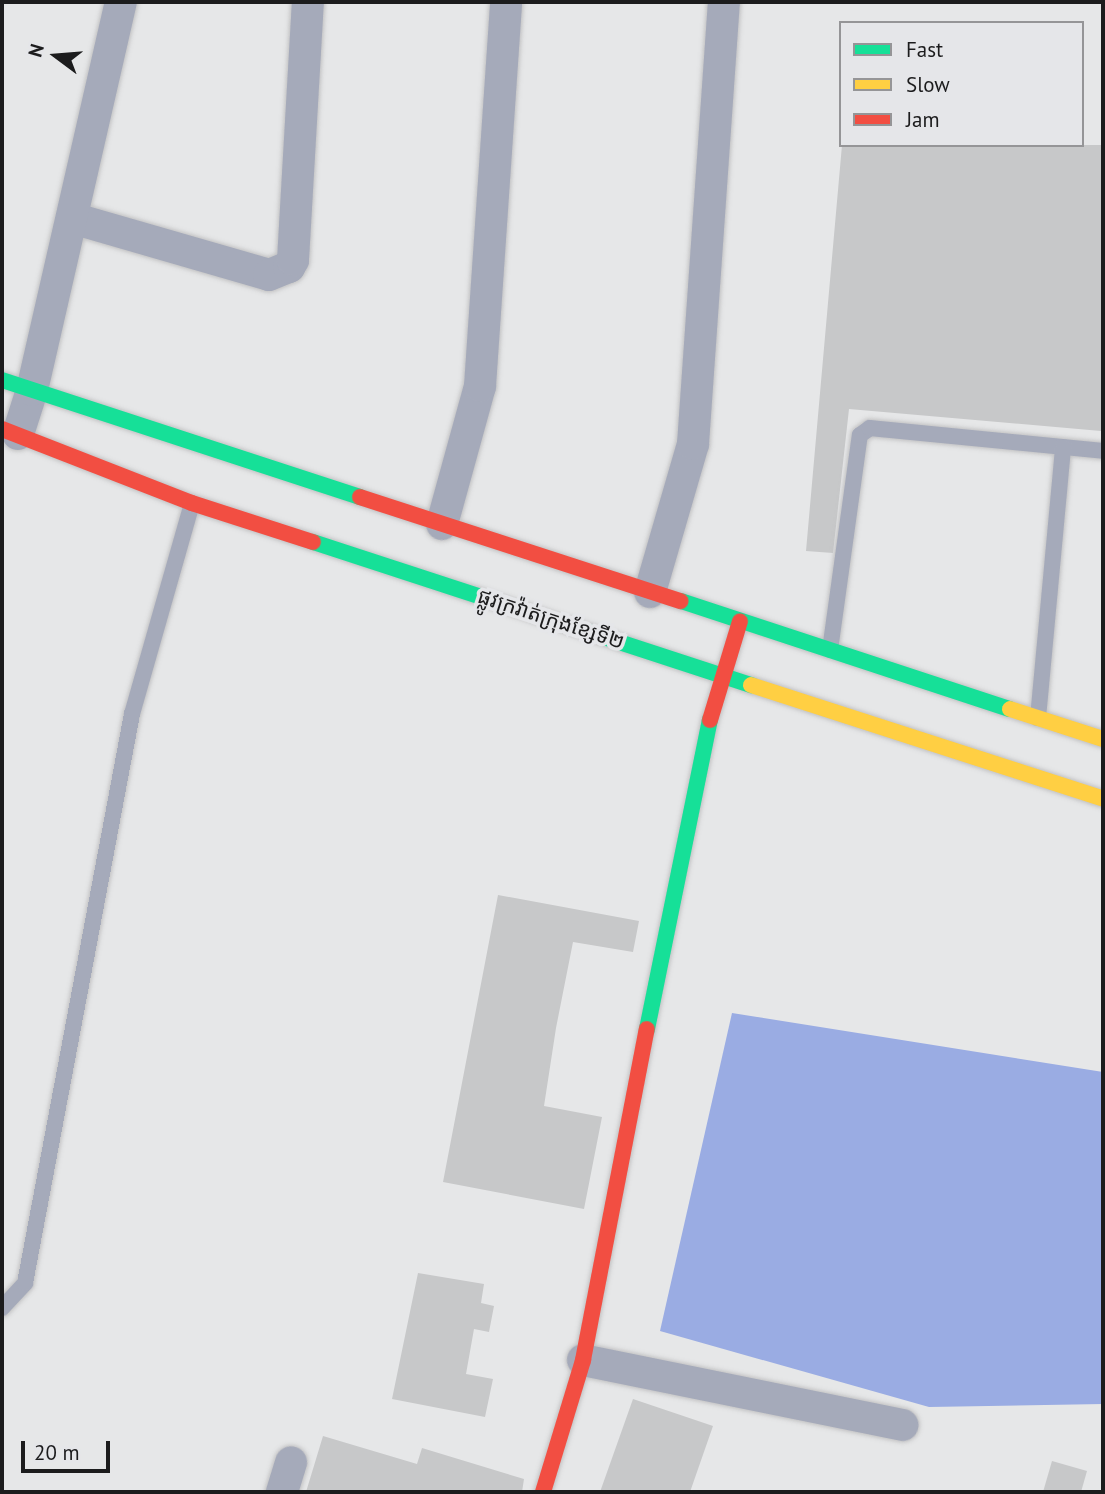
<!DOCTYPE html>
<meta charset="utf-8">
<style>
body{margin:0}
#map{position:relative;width:1105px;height:1494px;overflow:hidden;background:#e6e7e8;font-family:"PT Sans","Noto Sans Khmer",sans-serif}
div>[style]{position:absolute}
.water>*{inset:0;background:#9aace3}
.building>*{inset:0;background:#c7c8c9}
.roads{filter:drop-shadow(0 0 2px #c2c2c3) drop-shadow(0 0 2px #c2c2c3)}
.lane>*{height:16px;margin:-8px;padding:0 8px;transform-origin:8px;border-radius:8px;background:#a5aaba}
.street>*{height:32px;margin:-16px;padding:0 16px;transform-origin:16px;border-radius:16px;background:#a5aaba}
.fast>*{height:16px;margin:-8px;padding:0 8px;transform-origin:8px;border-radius:8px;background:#16e098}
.slow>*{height:16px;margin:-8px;padding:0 8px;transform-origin:8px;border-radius:8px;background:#ffcf43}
.jam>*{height:16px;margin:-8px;padding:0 8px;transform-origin:8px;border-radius:8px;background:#f24e42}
span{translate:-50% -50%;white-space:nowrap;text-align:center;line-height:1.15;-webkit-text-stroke:7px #e5e6e9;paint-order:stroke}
.street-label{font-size:21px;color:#1c1c1d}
.frame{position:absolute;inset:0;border:4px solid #1c1c1d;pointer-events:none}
.legend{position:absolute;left:839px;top:21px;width:245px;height:126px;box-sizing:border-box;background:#e5e6e9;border:2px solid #959597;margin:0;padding:9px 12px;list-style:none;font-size:21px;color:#1c1c1d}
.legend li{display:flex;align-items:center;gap:14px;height:35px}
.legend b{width:35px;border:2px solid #959597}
.north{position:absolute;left:21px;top:21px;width:70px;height:70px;-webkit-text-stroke:5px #e5e6e9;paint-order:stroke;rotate:286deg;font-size:19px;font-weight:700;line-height:28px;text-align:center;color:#1c1c1d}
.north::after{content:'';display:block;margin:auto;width:24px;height:32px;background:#1c1c1d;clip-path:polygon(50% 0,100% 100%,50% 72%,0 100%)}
.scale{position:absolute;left:21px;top:1441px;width:89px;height:32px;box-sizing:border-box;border:4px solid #1c1c1d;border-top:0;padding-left:9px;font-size:21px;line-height:24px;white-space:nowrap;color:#1c1c1d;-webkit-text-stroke:5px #e5e6e9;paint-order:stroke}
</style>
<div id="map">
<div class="water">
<div style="clip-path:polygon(732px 1013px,1103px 1072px,1103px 1404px,929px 1407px,660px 1331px)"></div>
</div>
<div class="building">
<div style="clip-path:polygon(842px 145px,1103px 145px,1103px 411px,1101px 431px,849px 409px,833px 553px,806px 551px)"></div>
<div style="clip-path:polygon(498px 895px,639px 921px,633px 952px,573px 942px,556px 1028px,544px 1106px,602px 1117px,584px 1209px,443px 1182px)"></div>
<div style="clip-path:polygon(418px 1273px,484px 1284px,481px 1303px,494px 1306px,489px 1332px,474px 1329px,466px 1374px,493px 1379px,485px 1417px,392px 1399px)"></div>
<div style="clip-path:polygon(633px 1399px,713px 1426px,690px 1492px,600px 1492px)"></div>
<div style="clip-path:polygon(323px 1436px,417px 1464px,422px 1448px,524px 1479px,522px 1492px,306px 1492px)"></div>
<div style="clip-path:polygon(1052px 1461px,1087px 1471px,1081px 1492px,1043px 1492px)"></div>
</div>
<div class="roads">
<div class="lane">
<div style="left:830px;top:650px;width:217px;rotate:-82.1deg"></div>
<div style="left:860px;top:435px;width:12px;rotate:-35deg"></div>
<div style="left:870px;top:428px;width:234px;rotate:5.6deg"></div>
<div style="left:1038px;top:718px;width:272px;rotate:-84.7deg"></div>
<div style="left:2px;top:1308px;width:34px;rotate:-47deg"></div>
<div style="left:25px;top:1283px;width:579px;rotate:-79.35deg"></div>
<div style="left:132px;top:714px;width:219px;rotate:-74.1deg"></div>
</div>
<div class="street">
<div style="left:72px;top:218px;width:205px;rotate:16.1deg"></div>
<div style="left:269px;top:275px;width:22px;rotate:-22deg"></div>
<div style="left:289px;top:267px;width:8px;rotate:-60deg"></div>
<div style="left:293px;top:260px;width:258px;rotate:-86.7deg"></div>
<div style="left:18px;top:434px;width:46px;rotate:-72.3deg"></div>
<div style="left:32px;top:390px;width:398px;rotate:-77.1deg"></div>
<div style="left:442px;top:524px;width:143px;rotate:-74.6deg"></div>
<div style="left:480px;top:386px;width:385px;rotate:-86.1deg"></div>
<div style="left:650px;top:592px;width:154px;rotate:-73.8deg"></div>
<div style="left:693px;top:444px;width:443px;rotate:-86deg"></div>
<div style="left:583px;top:1360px;width:326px;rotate:11.5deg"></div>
<div style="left:282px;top:1492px;width:31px;rotate:-73deg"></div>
</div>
<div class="fast">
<div style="left:2px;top:380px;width:377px;rotate:18.1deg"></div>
<div style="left:313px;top:542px;width:461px;rotate:18.1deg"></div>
<div style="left:681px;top:601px;width:346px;rotate:18.2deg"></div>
<div style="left:647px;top:1029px;width:315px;rotate:-78.5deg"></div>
</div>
<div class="slow">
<div style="left:751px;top:685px;width:370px;rotate:17.9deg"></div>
<div style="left:1010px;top:709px;width:98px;rotate:17.9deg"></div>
</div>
<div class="jam">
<div style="left:2px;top:429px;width:204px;rotate:21.3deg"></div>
<div style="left:192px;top:503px;width:127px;rotate:17.9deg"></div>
<div style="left:360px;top:497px;width:337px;rotate:18deg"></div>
<div style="left:710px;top:720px;width:103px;rotate:-73.1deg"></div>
<div style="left:543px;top:1492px;width:138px;rotate:-73.1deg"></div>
<div style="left:583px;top:1360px;width:337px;rotate:-79.1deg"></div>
</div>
</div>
<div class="street-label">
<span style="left:551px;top:619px;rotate:18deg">ផ្លូវក្រវ៉ាត់ក្រុងខ្សែទី២</span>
</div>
<div class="frame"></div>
<ul class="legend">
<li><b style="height:9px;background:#16e098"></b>Fast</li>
<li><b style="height:9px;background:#ffcf43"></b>Slow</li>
<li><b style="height:9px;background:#f24e42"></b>Jam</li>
</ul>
<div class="north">N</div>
<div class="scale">20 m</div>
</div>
